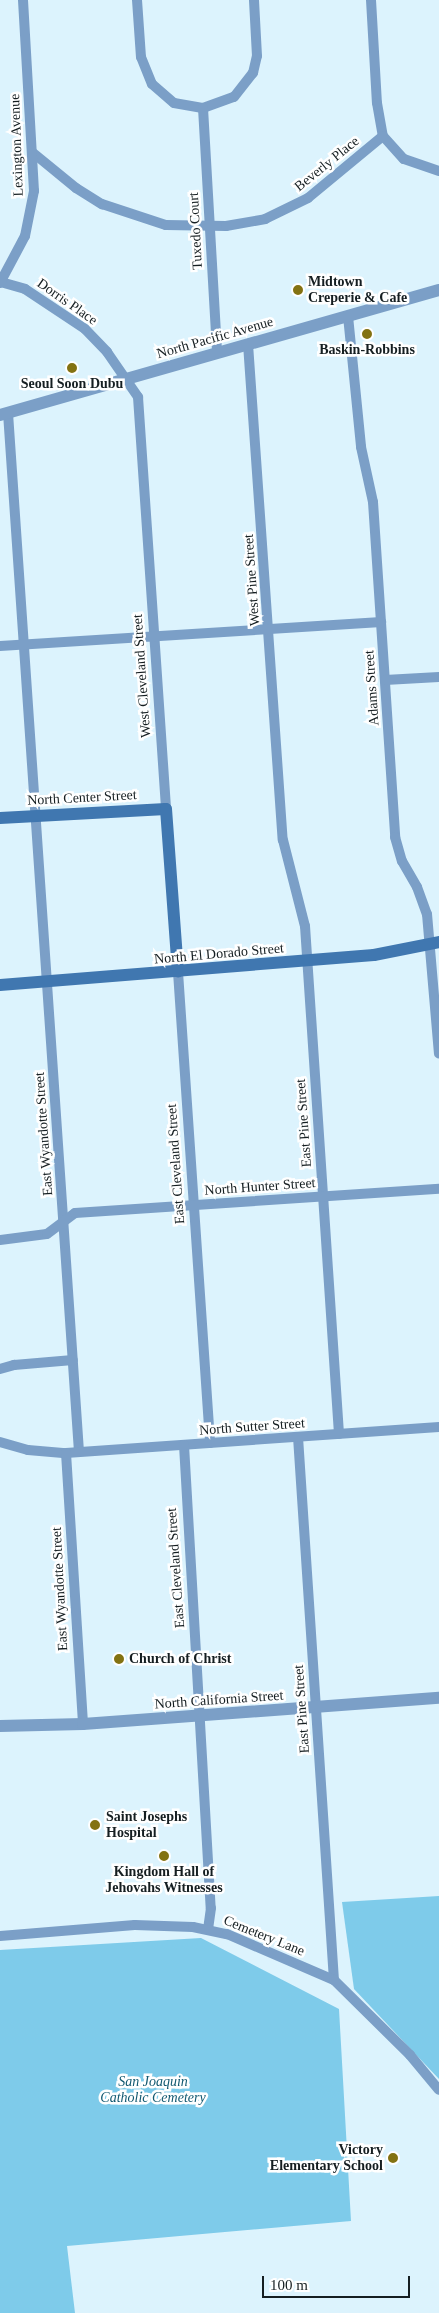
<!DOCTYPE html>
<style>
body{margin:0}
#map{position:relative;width:439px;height:2313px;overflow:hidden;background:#dcf3fd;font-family:Georgia,serif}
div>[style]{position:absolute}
.green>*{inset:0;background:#7ecbea}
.minor>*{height:10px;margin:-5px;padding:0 5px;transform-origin:5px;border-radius:5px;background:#7b9fc7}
.tertiary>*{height:12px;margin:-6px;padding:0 6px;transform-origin:6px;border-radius:6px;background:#7b9fc7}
.secondary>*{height:12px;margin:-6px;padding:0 6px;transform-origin:6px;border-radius:6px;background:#4077b0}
.dots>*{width:14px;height:14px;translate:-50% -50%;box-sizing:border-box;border:2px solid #fff;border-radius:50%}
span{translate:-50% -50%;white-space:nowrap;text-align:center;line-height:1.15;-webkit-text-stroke:5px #fff;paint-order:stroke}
.street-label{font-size:14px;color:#151e21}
.poi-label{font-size:14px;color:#151e21;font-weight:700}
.left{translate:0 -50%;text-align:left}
.right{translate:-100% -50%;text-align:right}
.park-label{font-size:14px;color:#125971;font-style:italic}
.scale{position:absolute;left:262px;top:2276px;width:148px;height:22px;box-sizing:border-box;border:2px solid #151e21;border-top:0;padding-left:6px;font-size:15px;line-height:18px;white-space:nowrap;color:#151e21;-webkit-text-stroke:4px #fff;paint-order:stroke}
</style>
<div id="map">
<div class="green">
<div style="clip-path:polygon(439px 1896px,439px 2079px,354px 1989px,342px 1902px)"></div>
<div style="clip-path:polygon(201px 1938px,339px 2009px,351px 2221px,67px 2246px,75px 2313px,0 2313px,0 1950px)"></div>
</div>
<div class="minor">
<div style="left:137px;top:0;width:57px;rotate:86deg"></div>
<div style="left:141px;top:57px;width:29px;rotate:68deg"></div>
<div style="left:152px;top:84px;width:29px;rotate:41deg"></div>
<div style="left:174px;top:103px;width:29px;rotate:10deg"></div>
<div style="left:203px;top:108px;width:33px;rotate:-20deg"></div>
<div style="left:234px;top:97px;width:31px;rotate:-52deg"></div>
<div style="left:253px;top:73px;width:17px;rotate:-77deg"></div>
<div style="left:257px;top:56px;width:56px;rotate:-93.1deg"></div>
<div style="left:371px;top:0;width:103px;rotate:86.7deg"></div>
<div style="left:377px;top:103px;width:34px;rotate:80deg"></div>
<div style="left:383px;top:136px;width:31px;rotate:48deg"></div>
<div style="left:404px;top:159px;width:37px;rotate:19deg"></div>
<div style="left:203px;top:108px;width:245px;rotate:86.7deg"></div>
<div style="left:32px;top:152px;width:57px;rotate:39.3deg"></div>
<div style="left:76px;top:188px;width:31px;rotate:32deg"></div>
<div style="left:102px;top:204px;width:67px;rotate:18.2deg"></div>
<div style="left:166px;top:225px;width:60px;rotate:1deg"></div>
<div style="left:226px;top:226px;width:40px;rotate:-10deg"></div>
<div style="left:265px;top:219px;width:48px;rotate:-26deg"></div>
<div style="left:308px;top:198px;width:97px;rotate:-39.6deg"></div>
<div style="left:1px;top:282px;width:25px;rotate:16deg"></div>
<div style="left:25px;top:289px;width:72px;rotate:33.7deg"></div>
<div style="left:85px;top:329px;width:32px;rotate:46deg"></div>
<div style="left:107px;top:352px;width:55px;rotate:55.4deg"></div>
<div style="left:138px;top:397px;width:413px;rotate:86.1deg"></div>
<div style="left:0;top:283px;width:53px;rotate:-62deg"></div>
<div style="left:25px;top:236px;width:46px;rotate:-78.7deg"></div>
<div style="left:34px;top:191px;width:191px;rotate:-93.3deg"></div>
<div style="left:348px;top:316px;width:132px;rotate:84.3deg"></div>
<div style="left:361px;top:447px;width:56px;rotate:77.7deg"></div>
<div style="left:373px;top:502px;width:336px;rotate:86.2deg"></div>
<div style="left:395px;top:837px;width:25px;rotate:74deg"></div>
<div style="left:402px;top:861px;width:30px;rotate:60deg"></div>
<div style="left:417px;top:887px;width:29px;rotate:70deg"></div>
<div style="left:427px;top:914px;width:140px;rotate:85.1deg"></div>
<div style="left:248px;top:344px;width:497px;rotate:86deg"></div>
<div style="left:283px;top:840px;width:89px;rotate:75.7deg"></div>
<div style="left:305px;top:926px;width:509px;rotate:86.17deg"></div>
<div style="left:8px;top:413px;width:1040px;rotate:86.09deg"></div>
<div style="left:0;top:646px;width:382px;rotate:-3.6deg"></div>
<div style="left:385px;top:680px;width:54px;rotate:-3.2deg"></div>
<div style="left:178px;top:972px;width:472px;rotate:86.1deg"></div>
<div style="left:0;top:1240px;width:47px;rotate:-7.3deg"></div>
<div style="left:47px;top:1234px;width:35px;rotate:-37deg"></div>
<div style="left:75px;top:1213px;width:365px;rotate:-3.8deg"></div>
<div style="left:0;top:1369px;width:15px;rotate:-16deg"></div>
<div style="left:14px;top:1365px;width:59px;rotate:-4.8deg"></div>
<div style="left:298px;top:1437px;width:544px;rotate:86.21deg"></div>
<div style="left:0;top:1442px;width:29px;rotate:16deg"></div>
<div style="left:28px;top:1450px;width:38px;rotate:5deg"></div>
<div style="left:66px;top:1453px;width:374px;rotate:-4deg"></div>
<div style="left:184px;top:1445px;width:464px;rotate:86.7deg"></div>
<div style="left:211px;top:1908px;width:21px;rotate:98deg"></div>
<div style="left:66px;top:1453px;width:272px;rotate:86.4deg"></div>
<div style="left:0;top:1936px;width:135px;rotate:-4.7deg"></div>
<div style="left:135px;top:1925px;width:58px;rotate:2deg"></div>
<div style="left:193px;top:1927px;width:35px;rotate:12deg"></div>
<div style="left:227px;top:1934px;width:116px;rotate:23.3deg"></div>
<div style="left:334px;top:1980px;width:107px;rotate:44.6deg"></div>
<div style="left:410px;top:2055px;width:45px;rotate:50.4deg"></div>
</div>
<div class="tertiary">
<div style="left:0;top:415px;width:456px;rotate:-15.9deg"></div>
<div style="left:0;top:1726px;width:83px;rotate:-1.4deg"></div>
<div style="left:83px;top:1724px;width:357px;rotate:-4.2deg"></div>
</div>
<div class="secondary">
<div style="left:0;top:818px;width:166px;rotate:-3.1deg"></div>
<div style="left:166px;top:809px;width:163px;rotate:85.8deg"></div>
<div style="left:0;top:985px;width:375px;rotate:-4.6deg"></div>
<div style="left:374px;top:955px;width:66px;rotate:-11.3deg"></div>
</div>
<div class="dots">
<div style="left:298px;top:290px;background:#837212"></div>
<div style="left:367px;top:334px;background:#837212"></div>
<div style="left:72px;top:368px;background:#837212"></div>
<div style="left:119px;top:1659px;background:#837212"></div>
<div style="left:95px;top:1825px;background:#837212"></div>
<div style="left:164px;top:1856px;background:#837212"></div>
<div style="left:393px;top:2158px;background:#837212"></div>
</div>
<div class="street-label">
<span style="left:17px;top:145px;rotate:-92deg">Lexington Avenue</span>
<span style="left:327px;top:164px;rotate:-39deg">Beverly Place</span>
<span style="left:196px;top:231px;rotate:-93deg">Tuxedo Court</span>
<span style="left:67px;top:302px;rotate:35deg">Dorris Place</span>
<span style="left:215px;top:338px;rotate:-16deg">North Pacific Avenue</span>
<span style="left:252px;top:580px;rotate:-94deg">West Pine Street</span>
<span style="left:142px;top:676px;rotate:-94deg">West Cleveland Street</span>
<span style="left:372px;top:688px;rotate:-94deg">Adams Street</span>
<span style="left:82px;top:798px;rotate:-3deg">North Center Street</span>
<span style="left:219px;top:954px;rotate:-5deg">North El Dorado Street</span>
<span style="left:304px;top:1123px;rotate:-94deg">East Pine Street</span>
<span style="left:44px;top:1134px;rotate:-94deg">East Wyandotte Street</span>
<span style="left:176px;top:1164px;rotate:-94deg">East Cleveland Street</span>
<span style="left:260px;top:1187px;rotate:-4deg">North Hunter Street</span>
<span style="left:252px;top:1427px;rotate:-4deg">North Sutter Street</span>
<span style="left:176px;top:1568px;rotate:-94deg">East Cleveland Street</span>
<span style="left:60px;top:1589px;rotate:-93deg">East Wyandotte Street</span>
<span style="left:219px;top:1700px;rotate:-4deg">North California Street</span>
<span style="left:302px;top:1709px;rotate:-94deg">East Pine Street</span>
<span style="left:264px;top:1936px;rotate:22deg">Cemetery Lane</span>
</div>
<div class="poi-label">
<span class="left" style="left:308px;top:290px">Midtown<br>Creperie &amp; Cafe</span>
<span style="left:367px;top:350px">Baskin-Robbins</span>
<span style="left:72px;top:384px">Seoul Soon Dubu</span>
<span class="left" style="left:129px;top:1659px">Church of Christ</span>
<span class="left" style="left:106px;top:1825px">Saint Josephs<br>Hospital</span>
<span style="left:164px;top:1880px">Kingdom Hall of<br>Jehovahs Witnesses</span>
<span class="right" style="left:383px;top:2158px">Victory<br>Elementary School</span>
</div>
<div class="park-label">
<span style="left:153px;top:2090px">San Joaquin<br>Catholic Cemetery</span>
</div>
<div class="scale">100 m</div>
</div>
